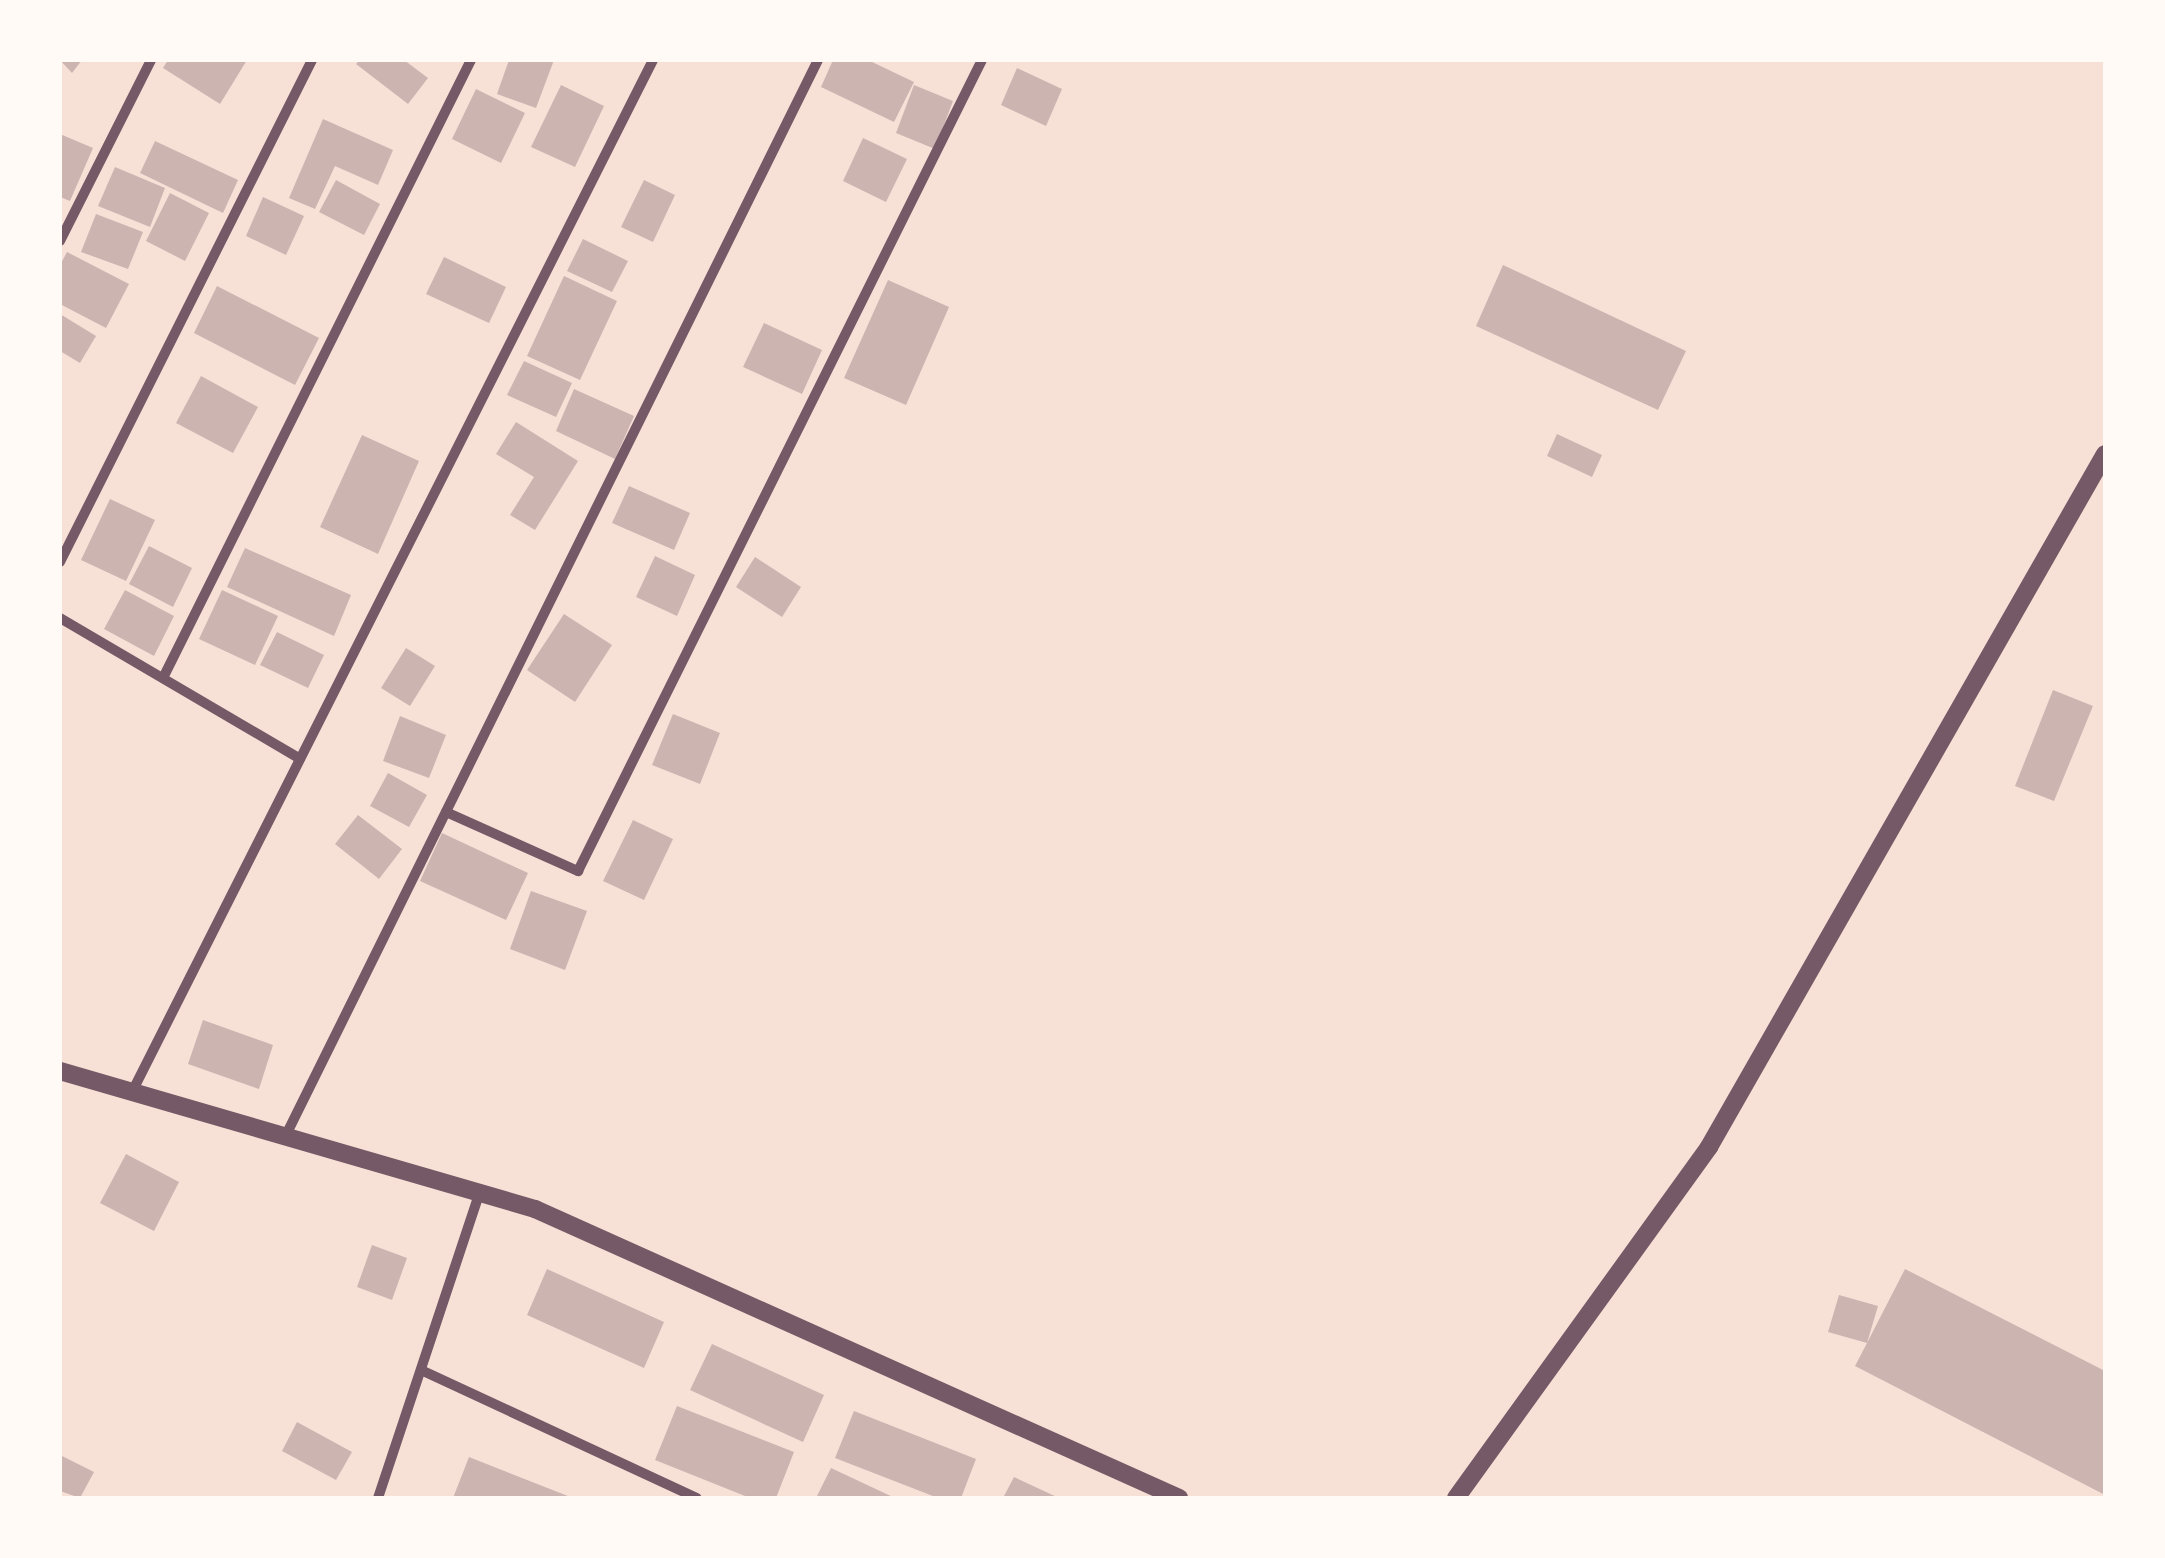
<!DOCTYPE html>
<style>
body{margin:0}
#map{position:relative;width:2165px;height:1558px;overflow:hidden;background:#f7e1d7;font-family:Commissioner,sans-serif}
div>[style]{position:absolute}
.building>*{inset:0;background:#ccb4b1}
.minor>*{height:10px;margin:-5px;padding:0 5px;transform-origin:5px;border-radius:5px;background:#755966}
.tertiary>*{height:18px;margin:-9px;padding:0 9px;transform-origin:9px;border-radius:9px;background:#755966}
span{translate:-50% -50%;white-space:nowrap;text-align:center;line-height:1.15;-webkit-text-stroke:10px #fffaf5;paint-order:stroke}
.frame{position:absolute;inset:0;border:62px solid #fffaf5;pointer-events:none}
</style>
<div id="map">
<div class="building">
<div style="clip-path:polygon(60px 60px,82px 60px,72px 73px)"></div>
<div style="clip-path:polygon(168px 60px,247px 60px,220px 104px,163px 68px)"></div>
<div style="clip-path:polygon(360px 60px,404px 60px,428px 78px,408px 104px,356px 64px)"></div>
<div style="clip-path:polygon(509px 60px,554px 60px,536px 108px,497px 94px)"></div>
<div style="clip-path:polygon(833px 60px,868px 60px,914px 82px,894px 122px,821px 87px)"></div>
<div style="clip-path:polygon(1017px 68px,1062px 89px,1046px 126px,1001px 105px)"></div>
<div style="clip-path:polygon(561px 85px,604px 106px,575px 167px,531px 147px)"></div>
<div style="clip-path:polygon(914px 85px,953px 101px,935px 149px,896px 133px)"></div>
<div style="clip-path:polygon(476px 89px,525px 113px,501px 163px,452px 139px)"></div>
<div style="clip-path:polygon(323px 119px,393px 150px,378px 185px,335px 166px,315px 209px,289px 198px)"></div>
<div style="clip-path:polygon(60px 134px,93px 148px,70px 201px,60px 197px)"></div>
<div style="clip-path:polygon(863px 138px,907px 159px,886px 202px,843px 181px)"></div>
<div style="clip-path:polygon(155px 141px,238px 180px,223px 213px,140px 173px)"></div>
<div style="clip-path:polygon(115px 167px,165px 188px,150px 227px,98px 206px)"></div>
<div style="clip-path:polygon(336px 180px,380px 204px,364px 235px,319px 212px)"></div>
<div style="clip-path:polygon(644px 180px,675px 195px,653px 242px,621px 227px)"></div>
<div style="clip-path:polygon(170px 193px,209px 213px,185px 261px,146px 241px)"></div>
<div style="clip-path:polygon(263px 197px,304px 216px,286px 255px,246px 236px)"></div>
<div style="clip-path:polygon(96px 214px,143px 232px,128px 269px,81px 252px)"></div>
<div style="clip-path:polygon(583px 239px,628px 261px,612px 292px,567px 271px)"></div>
<div style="clip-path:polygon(67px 252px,129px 284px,106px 328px,60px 304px,60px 265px)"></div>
<div style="clip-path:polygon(444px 257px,506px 287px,489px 323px,426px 294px)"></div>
<div style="clip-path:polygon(1503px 265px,1686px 351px,1658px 410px,1476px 326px)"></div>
<div style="clip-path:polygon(564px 276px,617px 301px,580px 380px,527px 356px)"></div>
<div style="clip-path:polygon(888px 280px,949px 307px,906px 405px,844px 378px)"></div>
<div style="clip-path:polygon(217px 286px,319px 338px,295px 385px,194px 333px)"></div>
<div style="clip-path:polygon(60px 314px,96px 336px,80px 363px,60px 351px)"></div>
<div style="clip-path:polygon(764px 323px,822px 350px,802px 394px,743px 367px)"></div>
<div style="clip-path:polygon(524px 361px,572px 383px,556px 417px,507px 395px)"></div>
<div style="clip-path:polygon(201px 376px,258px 407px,233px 453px,176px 423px)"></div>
<div style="clip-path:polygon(574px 389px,634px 416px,615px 459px,556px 431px)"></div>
<div style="clip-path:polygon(516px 422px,578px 461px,535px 530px,510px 515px,534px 477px,496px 454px)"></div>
<div style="clip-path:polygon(1557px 434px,1602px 455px,1592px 477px,1547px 456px)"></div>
<div style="clip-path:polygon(362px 435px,419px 461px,378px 554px,320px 527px)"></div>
<div style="clip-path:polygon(629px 486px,690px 513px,674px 550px,612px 523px)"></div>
<div style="clip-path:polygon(110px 499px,155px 520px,126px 581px,81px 560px)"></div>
<div style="clip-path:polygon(149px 546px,192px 568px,173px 607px,129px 584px)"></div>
<div style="clip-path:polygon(245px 548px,351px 595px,334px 636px,227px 587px)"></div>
<div style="clip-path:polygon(655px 556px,695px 575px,677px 616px,636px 597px)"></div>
<div style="clip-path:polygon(755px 557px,801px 587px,782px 617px,736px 587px)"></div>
<div style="clip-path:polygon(125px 590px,174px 616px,154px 656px,104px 629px)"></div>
<div style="clip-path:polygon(222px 590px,278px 616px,255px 665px,199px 639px)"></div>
<div style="clip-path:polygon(564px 614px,612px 645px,575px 702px,527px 670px)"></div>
<div style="clip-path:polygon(277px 632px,324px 655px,308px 688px,260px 665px)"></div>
<div style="clip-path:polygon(406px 648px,435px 666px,410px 706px,381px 688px)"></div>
<div style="clip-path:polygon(2053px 690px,2093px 706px,2054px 801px,2015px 786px)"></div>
<div style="clip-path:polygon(673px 714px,720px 733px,700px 784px,652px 765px)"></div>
<div style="clip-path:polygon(400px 716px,446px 735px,429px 778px,383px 761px)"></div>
<div style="clip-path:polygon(388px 773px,427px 795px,409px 827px,370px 806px)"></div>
<div style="clip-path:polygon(358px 815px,402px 849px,379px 879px,335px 844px)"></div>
<div style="clip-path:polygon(633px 820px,673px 839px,644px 900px,603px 881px)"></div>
<div style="clip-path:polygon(442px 833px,528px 873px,506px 920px,420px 881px)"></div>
<div style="clip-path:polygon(531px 891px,587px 911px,565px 970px,510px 949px)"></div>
<div style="clip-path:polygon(203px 1020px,273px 1045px,259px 1089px,188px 1064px)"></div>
<div style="clip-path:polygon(126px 1154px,179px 1182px,154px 1231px,100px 1203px)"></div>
<div style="clip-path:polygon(372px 1245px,407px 1258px,392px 1300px,357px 1287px)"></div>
<div style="clip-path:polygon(547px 1269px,664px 1322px,644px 1368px,527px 1315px)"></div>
<div style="clip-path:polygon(1905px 1269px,2105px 1371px,2105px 1495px,1855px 1366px,1867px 1343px,1828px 1332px,1839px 1295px,1878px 1306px,1867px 1343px)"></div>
<div style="clip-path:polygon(712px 1344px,824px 1395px,803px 1442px,690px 1390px)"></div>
<div style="clip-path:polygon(677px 1406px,794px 1452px,776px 1498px,750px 1498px,655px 1460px)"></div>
<div style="clip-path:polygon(854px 1411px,976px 1459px,961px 1498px,938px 1498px,835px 1458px)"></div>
<div style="clip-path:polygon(297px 1422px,352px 1452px,336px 1480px,282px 1451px)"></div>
<div style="clip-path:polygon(60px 1455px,94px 1472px,80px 1498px,60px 1491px)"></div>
<div style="clip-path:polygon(469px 1457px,573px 1498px,453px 1498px)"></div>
<div style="clip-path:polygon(831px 1468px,895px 1498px,816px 1498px)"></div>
<div style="clip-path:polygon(1014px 1477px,1059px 1498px,1003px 1498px)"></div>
</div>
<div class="minor">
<div style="left:60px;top:241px;width:203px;rotate:-63.3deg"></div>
<div style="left:60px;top:562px;width:562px;rotate:-63.34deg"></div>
<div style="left:60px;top:618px;width:278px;rotate:30.4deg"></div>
<div style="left:164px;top:676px;width:688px;rotate:-63.51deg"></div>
<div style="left:446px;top:812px;width:145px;rotate:24.1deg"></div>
<div style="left:578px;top:871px;width:906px;rotate:-63.52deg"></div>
<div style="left:132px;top:1092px;width:1156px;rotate:-63.21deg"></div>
<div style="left:285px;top:1137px;width:1202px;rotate:-63.67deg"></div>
<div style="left:421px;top:1370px;width:304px;rotate:24.9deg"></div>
<div style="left:378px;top:1498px;width:320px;rotate:-71.6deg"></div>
</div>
<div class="tertiary">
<div style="left:60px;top:1071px;width:495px;rotate:16.2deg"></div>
<div style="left:535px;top:1209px;width:706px;rotate:24.17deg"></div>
<div style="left:1456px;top:1498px;width:433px;rotate:-54.2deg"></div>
<div style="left:1709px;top:1147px;width:798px;rotate:-60.26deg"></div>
</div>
<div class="frame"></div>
</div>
